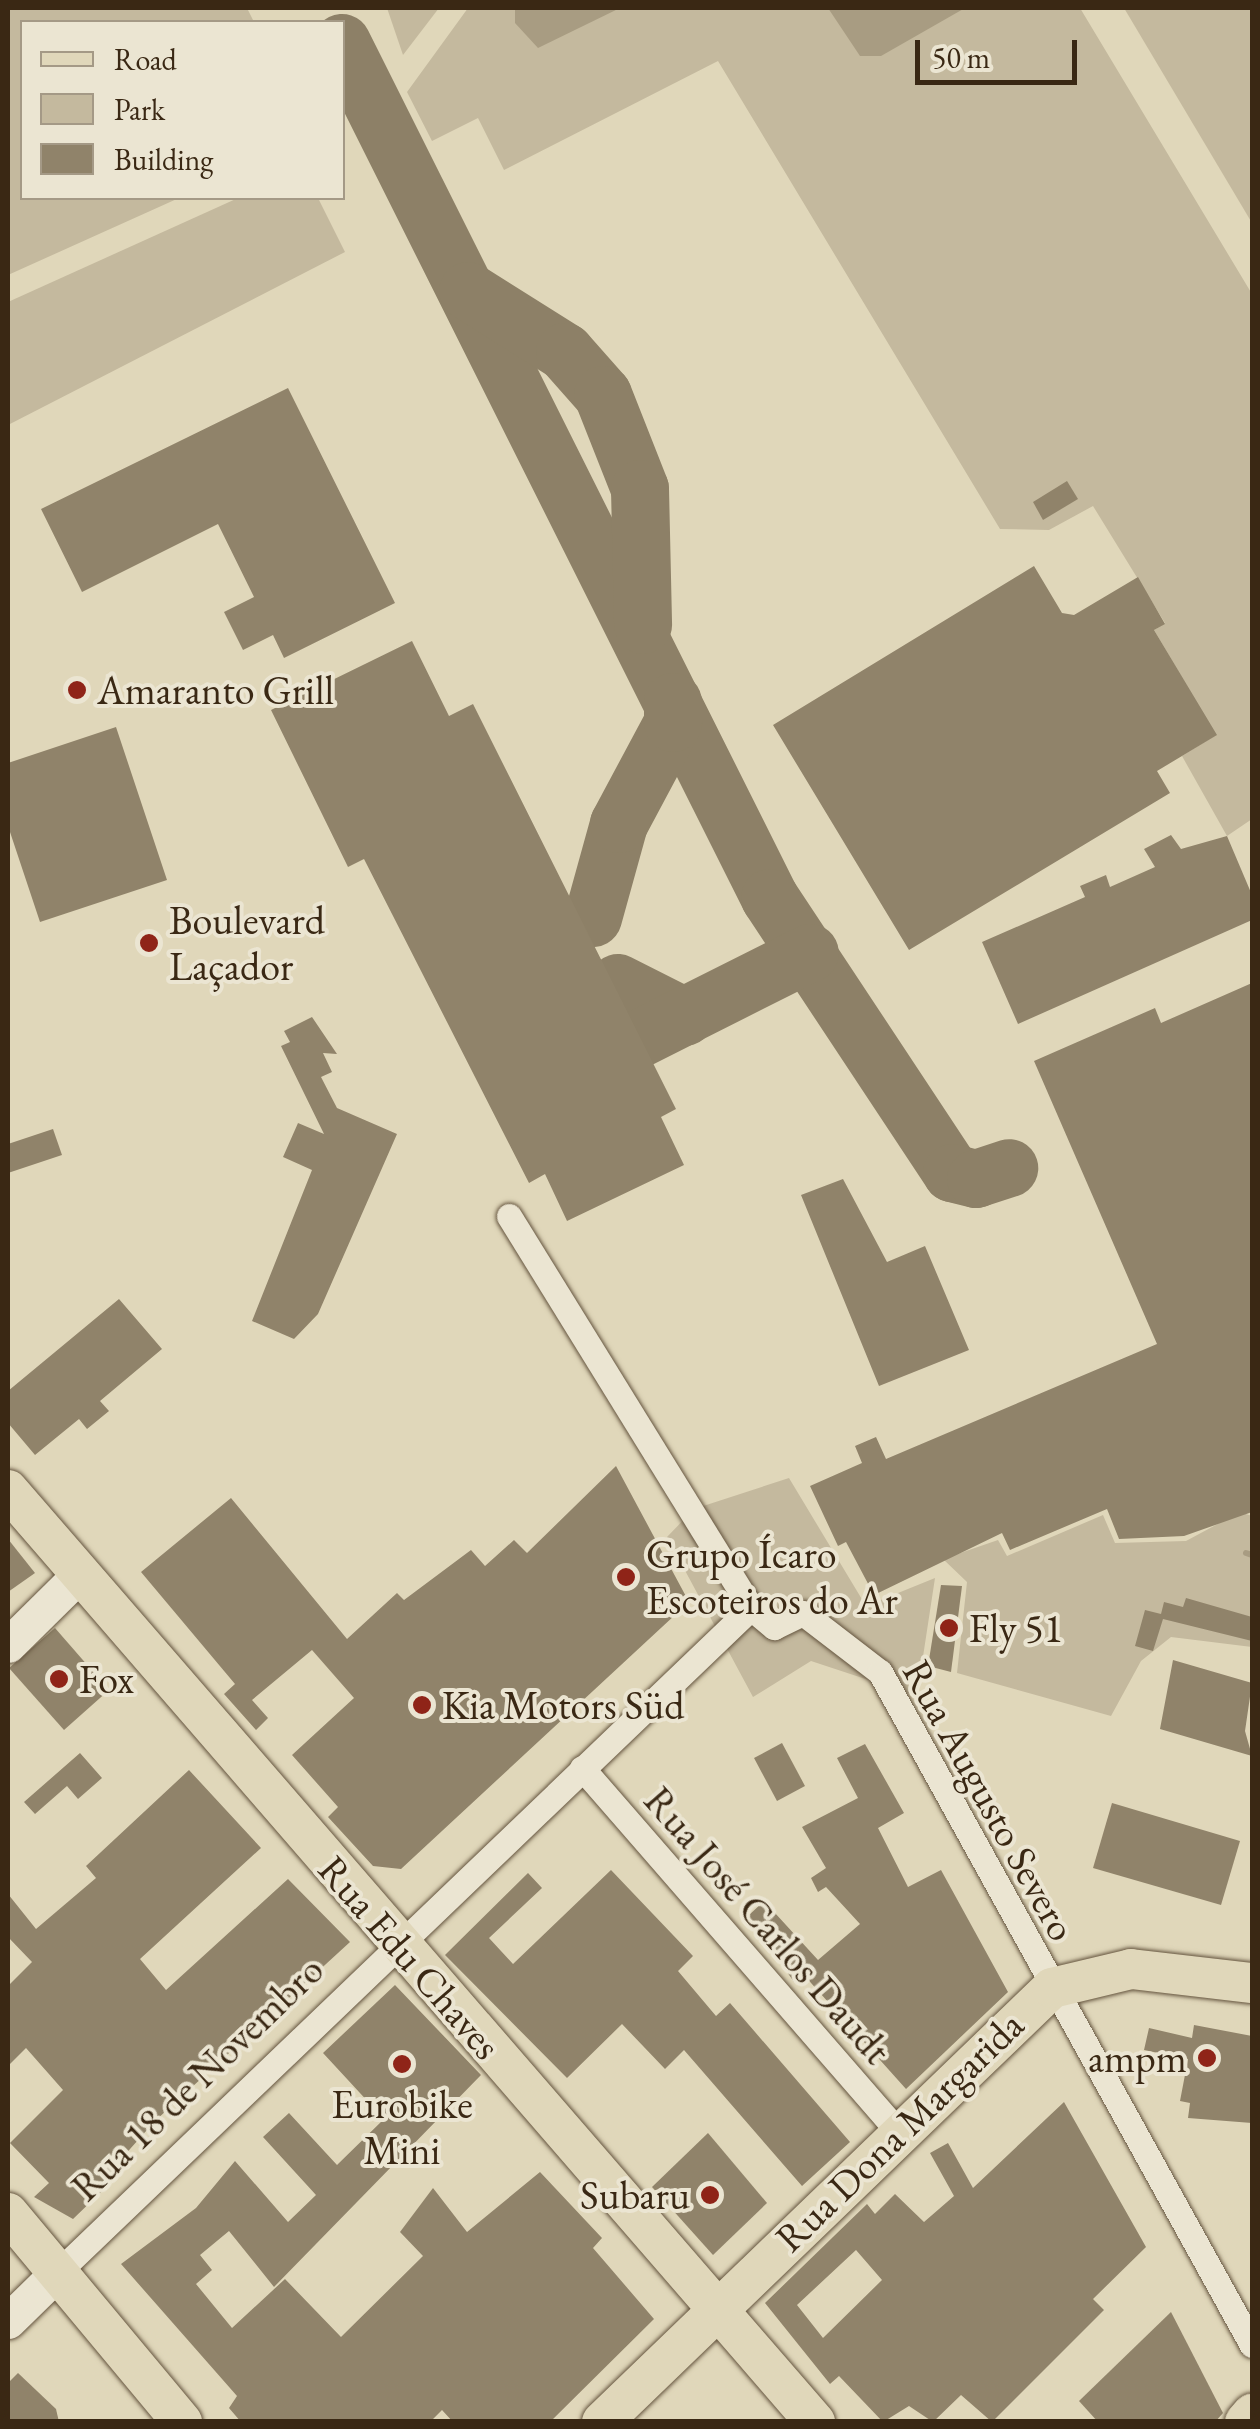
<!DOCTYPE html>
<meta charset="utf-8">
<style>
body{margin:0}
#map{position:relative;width:1260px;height:2429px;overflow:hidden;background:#e0d7ba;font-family:"EB Garamond",serif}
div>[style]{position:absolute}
.green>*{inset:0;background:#c4b99e}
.water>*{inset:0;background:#a89c82}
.stream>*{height:6px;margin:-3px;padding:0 3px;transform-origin:3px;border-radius:3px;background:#a89c82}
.taxiway>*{height:58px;margin:-29px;padding:0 29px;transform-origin:29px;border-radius:29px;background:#8d8067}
.building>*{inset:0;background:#90836a}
.roads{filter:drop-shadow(0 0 2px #64543e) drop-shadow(0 0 2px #64543e)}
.street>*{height:25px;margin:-12.5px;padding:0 12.5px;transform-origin:12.5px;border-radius:12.5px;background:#ebe5d2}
.secondary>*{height:35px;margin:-17.5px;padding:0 17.5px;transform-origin:17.5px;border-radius:17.5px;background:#ebe5d2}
.primary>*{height:40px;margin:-20px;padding:0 20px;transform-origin:20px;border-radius:20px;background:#e0d7ba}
.dots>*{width:28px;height:28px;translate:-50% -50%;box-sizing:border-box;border:5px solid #ebe5d2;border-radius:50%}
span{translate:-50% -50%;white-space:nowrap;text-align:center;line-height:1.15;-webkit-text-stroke:8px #ebe5d2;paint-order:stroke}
.poi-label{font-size:40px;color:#3a2814}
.left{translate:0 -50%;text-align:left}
.right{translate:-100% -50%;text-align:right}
.street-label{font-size:40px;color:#3a2814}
.frame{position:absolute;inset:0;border:10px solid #3a2814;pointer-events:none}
.legend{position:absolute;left:20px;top:20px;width:325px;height:180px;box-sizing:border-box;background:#ebe5d2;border:2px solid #a49986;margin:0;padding:12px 18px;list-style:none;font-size:30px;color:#3a2814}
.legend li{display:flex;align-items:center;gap:20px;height:50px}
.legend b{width:50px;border:2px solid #a49986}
.scale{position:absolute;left:915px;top:40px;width:162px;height:45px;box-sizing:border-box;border:5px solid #3a2814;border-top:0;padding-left:12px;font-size:30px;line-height:35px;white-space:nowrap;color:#3a2814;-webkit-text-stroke:8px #ebe5d2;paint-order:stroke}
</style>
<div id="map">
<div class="green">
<div style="clip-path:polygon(8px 8px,247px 8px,254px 22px,22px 22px,22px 198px,179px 198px,8px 275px)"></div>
<div style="clip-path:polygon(387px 8px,439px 8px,403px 55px)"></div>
<div style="clip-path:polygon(468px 8px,1080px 8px,1252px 294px,1252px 819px,1227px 836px,1182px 756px,1216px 735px,1154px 630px,1165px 623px,1093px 506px,1049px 530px,1000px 529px,718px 61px,504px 170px,478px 118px,432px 141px,407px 92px)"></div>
<div style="clip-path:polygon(1124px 8px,1252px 8px,1252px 223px)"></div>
<div style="clip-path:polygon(238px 198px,318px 198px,345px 252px,8px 425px,8px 302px)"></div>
<div style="clip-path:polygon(789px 1478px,866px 1606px,935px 1578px,917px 1696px,811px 1661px,753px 1697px,667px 1537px,694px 1509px)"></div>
<div style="clip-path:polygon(1240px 1512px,1252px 1516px,1252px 1647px,1171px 1637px,1141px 1661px,1111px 1716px,957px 1673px,967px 1582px,943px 1559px,998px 1540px,1007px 1556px,1103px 1515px,1115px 1543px,1186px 1541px)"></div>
</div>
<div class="water">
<div style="clip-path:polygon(515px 8px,620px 8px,538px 48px,515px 23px)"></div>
<div style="clip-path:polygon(828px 8px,965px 8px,881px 56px,860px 56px)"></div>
</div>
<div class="stream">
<div style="left:1246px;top:1553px;width:6px;rotate:18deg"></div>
</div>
<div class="taxiway">
<div style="left:342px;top:43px;width:956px;rotate:63.41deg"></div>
<div style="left:770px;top:898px;width:330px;rotate:56.5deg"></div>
<div style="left:952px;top:1173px;width:25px;rotate:14deg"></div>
<div style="left:976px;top:1179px;width:35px;rotate:-18deg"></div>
<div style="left:468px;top:291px;width:115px;rotate:32.2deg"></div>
<div style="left:565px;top:352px;width:57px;rotate:48.5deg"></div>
<div style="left:603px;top:395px;width:101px;rotate:68.5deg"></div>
<div style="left:640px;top:489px;width:136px;rotate:88.7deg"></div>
<div style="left:593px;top:918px;width:98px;rotate:-74.5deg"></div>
<div style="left:619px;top:824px;width:115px;rotate:-61.9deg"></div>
<div style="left:673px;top:723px;width:21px;rotate:-90deg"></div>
<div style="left:618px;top:983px;width:75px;rotate:26.9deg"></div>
<div style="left:633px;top:1042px;width:198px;rotate:-26.7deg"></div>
</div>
<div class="building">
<div style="clip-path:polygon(288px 388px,395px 603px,284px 658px,273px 635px,243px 650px,224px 612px,254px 597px,218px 524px,82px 592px,41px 509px)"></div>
<div style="clip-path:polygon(1067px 481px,1078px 499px,1043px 520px,1033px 502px)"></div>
<div style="clip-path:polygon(1034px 566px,1062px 613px,1074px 615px,1138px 577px,1165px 624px,1154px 630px,1217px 735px,1157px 771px,1170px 793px,909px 950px,773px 725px)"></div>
<div style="clip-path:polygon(412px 641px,449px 716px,473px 704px,676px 1109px,661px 1117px,684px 1165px,567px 1221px,545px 1174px,529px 1183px,364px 859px,348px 867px,271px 710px)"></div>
<div style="clip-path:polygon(116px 727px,167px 880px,40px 922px,8px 826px,8px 763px)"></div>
<div style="clip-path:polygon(1171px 835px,1181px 849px,1227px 836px,1252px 895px,1252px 920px,1018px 1024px,982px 942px,1085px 897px,1080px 886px,1106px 875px,1110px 887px,1155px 867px,1144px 849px)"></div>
<div style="clip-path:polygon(1252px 983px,1252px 1512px,1184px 1536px,1119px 1539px,1107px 1509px,1010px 1550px,1002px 1533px,874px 1595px,846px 1542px,838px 1546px,810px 1486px,862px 1463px,855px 1446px,876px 1437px,886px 1459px,1157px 1344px,1034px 1061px,1155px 1008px,1161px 1023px)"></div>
<div style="clip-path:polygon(312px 1017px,337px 1054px,323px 1053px,332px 1072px,321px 1077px,337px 1108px,397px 1134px,318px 1314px,294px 1339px,252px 1321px,312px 1170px,283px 1157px,298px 1123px,324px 1134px,281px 1046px,290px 1042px,284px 1031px)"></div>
<div style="clip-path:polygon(53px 1129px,62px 1155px,8px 1173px,8px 1144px)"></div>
<div style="clip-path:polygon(843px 1179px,887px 1262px,925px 1246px,969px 1350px,879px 1386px,801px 1195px)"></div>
<div style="clip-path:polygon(119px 1299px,162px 1349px,100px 1401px,109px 1411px,87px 1429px,79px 1419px,35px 1455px,8px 1423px,8px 1391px)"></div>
<div style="clip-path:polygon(616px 1466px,689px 1602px,401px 1869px,373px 1866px,328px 1817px,338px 1807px,292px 1755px,354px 1698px,312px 1650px,252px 1700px,268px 1718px,256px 1730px,224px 1694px,235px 1684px,141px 1572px,231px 1498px,347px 1639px,397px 1593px,404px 1600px,471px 1550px,485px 1566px,514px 1540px,527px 1553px)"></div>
<div style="clip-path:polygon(8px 1539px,35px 1573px,8px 1592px)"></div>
<div style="clip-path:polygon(941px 1585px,962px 1586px,951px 1672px,928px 1666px)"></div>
<div style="clip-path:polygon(1186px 1598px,1252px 1617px,1252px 1641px,1163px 1619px,1153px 1651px,1135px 1646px,1145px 1610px,1161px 1614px,1164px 1602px,1183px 1607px)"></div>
<div style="clip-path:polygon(55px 1628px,109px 1690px,64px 1730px,9px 1668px)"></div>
<div style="clip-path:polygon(1173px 1660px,1252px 1683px,1245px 1731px,1252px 1756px,1160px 1729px)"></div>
<div style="clip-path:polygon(782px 1743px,805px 1786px,777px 1801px,754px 1758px)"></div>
<div style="clip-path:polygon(865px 1744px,904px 1813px,878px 1828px,908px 1887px,941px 1870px,1008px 1992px,906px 2089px,803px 1974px,794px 1982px,748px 1916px,764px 1901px,818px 1960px,860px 1924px,826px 1887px,818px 1892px,811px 1878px,826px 1868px,802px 1827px,858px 1798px,837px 1758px)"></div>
<div style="clip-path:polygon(80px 1753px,102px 1778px,78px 1799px,67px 1786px,35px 1814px,24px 1802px)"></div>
<div style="clip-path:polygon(189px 1770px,261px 1848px,140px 1959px,166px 1990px,288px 1879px,350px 1942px,155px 2121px,122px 2158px,129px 2165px,73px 2219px,34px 2197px,49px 2183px,10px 2143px,63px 2090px,26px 2048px,8px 2066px,8px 1986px,32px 1962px,8px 1937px,8px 1894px,36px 1929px,96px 1878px,86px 1866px)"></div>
<div style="clip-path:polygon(1112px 1803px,1240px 1841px,1221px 1905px,1093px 1868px)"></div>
<div style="clip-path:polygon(611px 1870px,693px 1956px,678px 1971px,716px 2016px,730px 2003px,850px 2142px,802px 2186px,684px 2050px,665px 2069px,622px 2024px,567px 2078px,445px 1955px,528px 1873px,542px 1888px,489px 1938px,513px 1964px)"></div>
<div style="clip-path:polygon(395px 1985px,481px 2075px,274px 2287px,229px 2231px,200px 2255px,212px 2270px,196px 2284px,232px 2328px,285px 2279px,341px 2337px,423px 2256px,400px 2232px,433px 2188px,467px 2232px,540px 2172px,602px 2238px,593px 2248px,654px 2319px,550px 2422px,453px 2422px,442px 2410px,430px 2422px,241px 2422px,229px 2408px,237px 2396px,121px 2264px,196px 2208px,235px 2161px,288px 2222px,316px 2195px,263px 2137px,289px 2113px,337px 2165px,384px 2119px,323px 2053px)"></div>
<div style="clip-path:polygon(1194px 2025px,1252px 2036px,1252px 2123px,1188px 2118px,1190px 2103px,1180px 2101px,1188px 2059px,1144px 2050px,1149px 2028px,1192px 2038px)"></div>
<div style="clip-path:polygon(evenodd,1064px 2102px,1146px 2247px,1093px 2299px,1104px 2310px,992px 2422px,961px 2395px,933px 2422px,909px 2406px,883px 2422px,839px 2376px,830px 2384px,765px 2303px,867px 2204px,875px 2214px,895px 2194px,924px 2222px,954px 2196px,930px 2153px,948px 2143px,973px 2188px,1064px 2102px,856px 2250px,882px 2280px,823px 2338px,797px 2305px,856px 2250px)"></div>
<div style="clip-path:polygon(708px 2133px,767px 2203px,713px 2255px,652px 2187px)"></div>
<div style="clip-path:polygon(1171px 2312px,1223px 2413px,1215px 2422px,1098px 2422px,1079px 2401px)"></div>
<div style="clip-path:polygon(18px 2373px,56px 2409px,59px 2422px,8px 2422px,8px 2383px)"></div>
</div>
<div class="roads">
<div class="street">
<div style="left:509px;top:1216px;width:461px;rotate:58.3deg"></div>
<div style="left:751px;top:1608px;width:30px;rotate:40deg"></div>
<div style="left:774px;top:1627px;width:32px;rotate:-26deg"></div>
<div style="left:803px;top:1613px;width:97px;rotate:37.5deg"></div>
<div style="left:880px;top:1672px;width:769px;rotate:61.07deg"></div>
<div style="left:582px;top:1768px;width:481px;rotate:49deg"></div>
<div style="left:57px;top:2273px;width:961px;rotate:-43.78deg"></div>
</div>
<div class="secondary">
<div style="left:8px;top:1645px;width:101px;rotate:-44.6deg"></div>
<div style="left:8px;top:2321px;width:69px;rotate:-44.4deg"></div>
</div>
<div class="primary">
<div style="left:8px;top:1490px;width:1233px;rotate:49.11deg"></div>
<div style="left:8px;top:2213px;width:272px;rotate:50.2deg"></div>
<div style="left:602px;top:2422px;width:625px;rotate:-43.96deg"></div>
<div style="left:1052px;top:1988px;width:81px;rotate:-13.5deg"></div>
<div style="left:1131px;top:1969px;width:122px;rotate:6.6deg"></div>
<div style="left:1245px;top:2422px;width:11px;rotate:-49deg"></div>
</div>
</div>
<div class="dots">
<div style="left:77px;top:690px;background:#8f2418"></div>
<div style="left:149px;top:943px;background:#8f2418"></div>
<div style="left:626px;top:1577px;background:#8f2418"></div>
<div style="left:949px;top:1628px;background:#8f2418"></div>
<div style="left:59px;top:1679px;background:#8f2418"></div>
<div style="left:422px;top:1705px;background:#8f2418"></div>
<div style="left:1207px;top:2058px;background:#8f2418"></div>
<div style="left:402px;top:2064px;background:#8f2418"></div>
<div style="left:710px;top:2195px;background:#8f2418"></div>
</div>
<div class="poi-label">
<span class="left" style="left:97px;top:690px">Amaranto Grill</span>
<span class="left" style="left:169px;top:943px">Boulevard<br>Laçador</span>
<span class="left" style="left:646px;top:1577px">Grupo Ícaro<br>Escoteiros do Ar</span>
<span class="left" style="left:969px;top:1628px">Fly 51</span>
<span class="left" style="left:79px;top:1679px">Fox</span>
<span class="left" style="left:442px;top:1705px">Kia Motors Süd</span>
<span class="right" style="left:1187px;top:2058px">ampm</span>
<span style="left:402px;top:2127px">Eurobike<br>Mini</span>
<span class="right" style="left:690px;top:2195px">Subaru</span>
</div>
<div class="street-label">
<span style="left:990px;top:1800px;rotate:61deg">Rua Augusto Severo</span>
<span style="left:768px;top:1925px;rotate:49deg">Rua José Carlos Daudt</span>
<span style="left:410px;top:1957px;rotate:49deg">Rua Edu Chaves</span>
<span style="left:197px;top:2078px;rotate:-44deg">Rua 18 de Novembro</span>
<span style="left:899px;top:2131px;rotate:-44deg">Rua Dona Margarida</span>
</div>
<div class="frame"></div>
<ul class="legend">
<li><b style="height:12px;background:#e0d7ba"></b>Road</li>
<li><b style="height:28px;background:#c4b99e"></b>Park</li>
<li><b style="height:28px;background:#90836a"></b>Building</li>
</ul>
<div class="scale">50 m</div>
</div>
